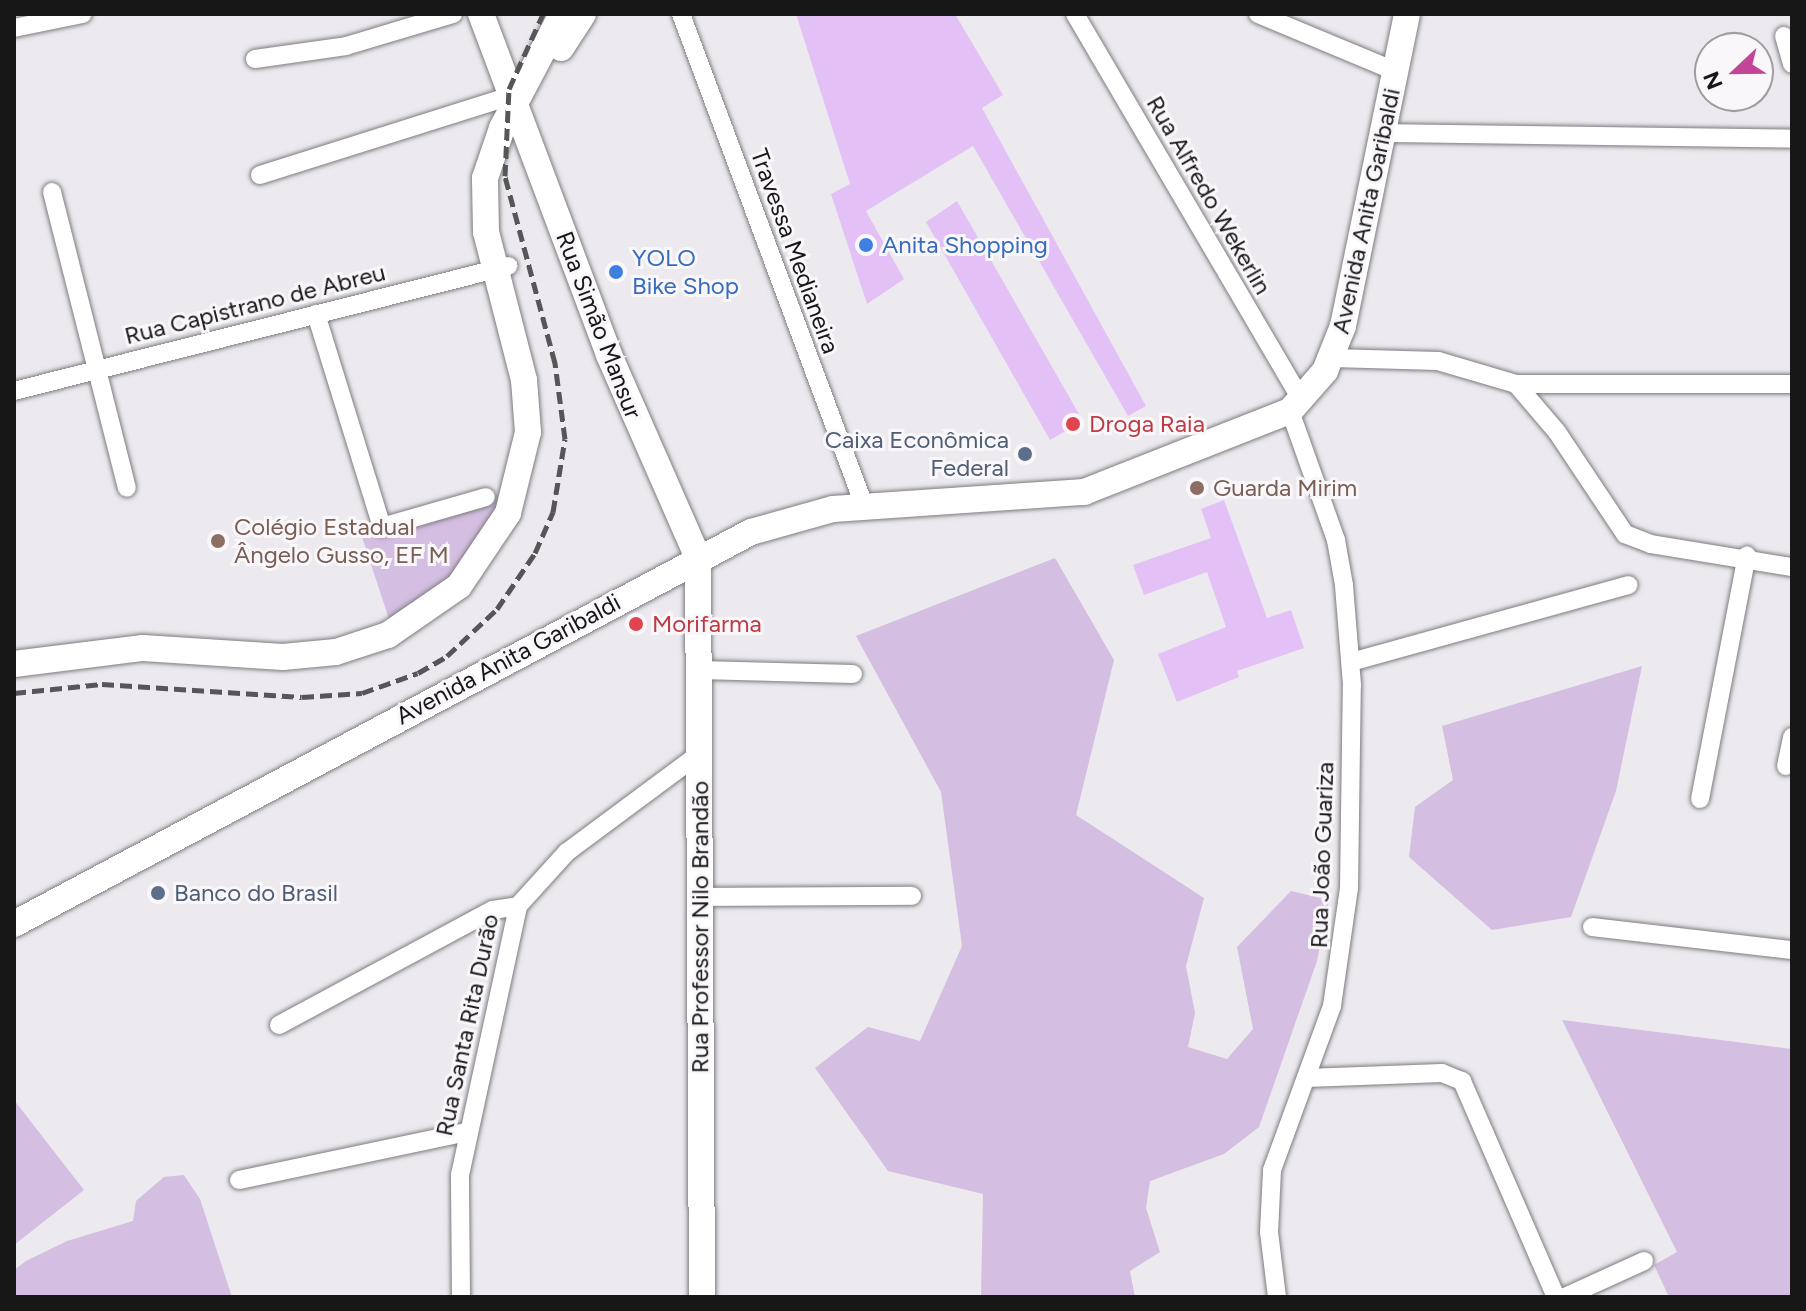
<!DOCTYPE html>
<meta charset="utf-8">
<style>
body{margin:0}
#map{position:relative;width:1806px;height:1311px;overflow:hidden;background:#eceaee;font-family:Figtree,sans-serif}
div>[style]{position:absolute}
.green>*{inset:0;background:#d4bee1}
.building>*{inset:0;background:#e3c1f6}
.roads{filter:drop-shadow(0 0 2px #7e7c80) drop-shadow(0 0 2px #7e7c80)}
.street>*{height:18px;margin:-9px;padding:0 9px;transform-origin:9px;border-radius:9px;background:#fff}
.secondary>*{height:26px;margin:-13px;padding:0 13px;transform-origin:13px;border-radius:13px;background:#fff}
.rail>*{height:5px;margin-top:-2.5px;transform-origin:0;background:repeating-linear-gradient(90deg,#565557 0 12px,transparent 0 18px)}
.dots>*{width:22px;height:22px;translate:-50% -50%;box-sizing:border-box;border:4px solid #faf7fb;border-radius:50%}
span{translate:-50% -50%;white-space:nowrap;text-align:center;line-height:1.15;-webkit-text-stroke:6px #faf7fb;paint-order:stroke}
.street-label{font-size:24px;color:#171718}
.shop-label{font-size:24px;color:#366cbe}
.left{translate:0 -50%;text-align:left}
.health-label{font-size:24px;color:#be3a42}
.service-label{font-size:24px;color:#4e5e75}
.right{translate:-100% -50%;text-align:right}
.education-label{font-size:24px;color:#785e54}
.frame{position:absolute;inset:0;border:16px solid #171718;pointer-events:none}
.north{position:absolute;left:1694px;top:32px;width:80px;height:80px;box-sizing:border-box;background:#faf7fb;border:2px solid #9f9da0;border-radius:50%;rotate:248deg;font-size:22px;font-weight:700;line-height:32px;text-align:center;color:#171718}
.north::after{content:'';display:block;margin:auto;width:28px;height:36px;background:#c14696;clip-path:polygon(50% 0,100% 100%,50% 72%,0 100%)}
</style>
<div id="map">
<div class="green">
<div style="clip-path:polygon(505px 498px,459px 571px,391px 625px,362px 537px)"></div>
<div style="clip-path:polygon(1055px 558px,1114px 660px,1076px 815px,1204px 898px,1186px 966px,1195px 1013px,1188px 1047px,1227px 1059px,1253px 1029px,1237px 947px,1291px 891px,1329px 900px,1317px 961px,1259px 1127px,1224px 1154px,1150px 1181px,1146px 1208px,1160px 1252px,1130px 1271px,1135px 1297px,981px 1297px,983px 1194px,888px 1171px,815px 1068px,868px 1027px,920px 1041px,962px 946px,941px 792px,856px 636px)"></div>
<div style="clip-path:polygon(1642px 666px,1616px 791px,1571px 917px,1492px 930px,1409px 857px,1415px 807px,1453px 780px,1442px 726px)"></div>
<div style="clip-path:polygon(1562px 1020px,1792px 1049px,1792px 1297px,1669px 1297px,1654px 1265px,1677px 1252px)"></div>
<div style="clip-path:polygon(14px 1100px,84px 1190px,14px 1245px)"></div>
<div style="clip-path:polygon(184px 1175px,200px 1199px,232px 1297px,14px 1297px,14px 1270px,26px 1261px,67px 1241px,133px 1221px,136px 1201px,164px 1177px)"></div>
</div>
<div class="building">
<div style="clip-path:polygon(796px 14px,955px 14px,1003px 95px,982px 108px,1146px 406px,1128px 416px,973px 146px,866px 211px,904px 279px,867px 304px,831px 194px,850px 184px)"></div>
<div style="clip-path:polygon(957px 201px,1083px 421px,1050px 440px,926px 222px)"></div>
<div style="clip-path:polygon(1224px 500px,1267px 618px,1291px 610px,1304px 648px,1237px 671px,1239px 677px,1177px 702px,1158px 654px,1226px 627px,1207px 572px,1144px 595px,1133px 565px,1211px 538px,1201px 509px)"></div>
</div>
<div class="roads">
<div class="street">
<div style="left:681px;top:14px;width:524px;rotate:69.56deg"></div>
<div style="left:1075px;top:14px;width:449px;rotate:59.6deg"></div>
<div style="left:1258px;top:14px;width:148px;rotate:22.6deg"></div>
<div style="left:14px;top:28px;width:70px;rotate:-11.5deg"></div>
<div style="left:1784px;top:36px;width:29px;rotate:74deg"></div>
<div style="left:255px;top:59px;width:92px;rotate:-8.1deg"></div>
<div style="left:346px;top:46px;width:112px;rotate:-16.7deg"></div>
<div style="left:1383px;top:133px;width:409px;rotate:0.8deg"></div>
<div style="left:260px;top:175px;width:263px;rotate:-17.5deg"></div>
<div style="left:52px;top:192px;width:305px;rotate:75.8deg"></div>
<div style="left:316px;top:314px;width:223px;rotate:72.8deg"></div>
<div style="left:382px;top:527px;width:108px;rotate:-16.1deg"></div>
<div style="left:1333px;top:358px;width:105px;rotate:1.6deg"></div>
<div style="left:1438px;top:361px;width:81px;rotate:16.4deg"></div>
<div style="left:1516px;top:384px;width:63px;rotate:49.5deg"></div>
<div style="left:1557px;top:432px;width:123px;rotate:56.3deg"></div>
<div style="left:1625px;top:534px;width:28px;rotate:21deg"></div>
<div style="left:1651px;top:544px;width:143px;rotate:9.3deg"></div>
<div style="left:1516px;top:384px;width:276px"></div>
<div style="left:14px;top:391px;width:510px;rotate:-14.2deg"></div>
<div style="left:1351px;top:662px;width:288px;rotate:-15.5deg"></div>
<div style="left:699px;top:670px;width:154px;rotate:1.5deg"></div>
<div style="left:1786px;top:766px;width:30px;rotate:-78deg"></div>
<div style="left:1700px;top:799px;width:248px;rotate:-79.1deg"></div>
<div style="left:700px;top:897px;width:212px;rotate:-0.3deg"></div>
<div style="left:1592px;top:927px;width:201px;rotate:6.6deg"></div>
<div style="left:279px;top:1025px;width:243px;rotate:-28.3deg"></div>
<div style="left:493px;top:910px;width:25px;rotate:-9deg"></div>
<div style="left:1306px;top:1078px;width:136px;rotate:-2.1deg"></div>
<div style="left:1442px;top:1073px;width:22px;rotate:22deg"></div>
<div style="left:1462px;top:1081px;width:236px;rotate:66.5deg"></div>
<div style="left:239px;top:1180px;width:233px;rotate:-11.9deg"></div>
<div style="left:461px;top:1297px;width:122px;rotate:-90.5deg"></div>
<div style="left:460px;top:1175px;width:275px;rotate:-77.8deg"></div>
<div style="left:518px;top:906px;width:73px;rotate:-47.8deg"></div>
<div style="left:567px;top:852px;width:164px;rotate:-36.6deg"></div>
<div style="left:1277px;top:1297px;width:65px;rotate:-97deg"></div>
<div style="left:1269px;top:1232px;width:62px;rotate:-87.2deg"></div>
<div style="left:1272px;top:1170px;width:175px;rotate:-69.9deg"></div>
<div style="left:1332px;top:1006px;width:119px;rotate:-81.8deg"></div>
<div style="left:1349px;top:888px;width:203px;rotate:-89.2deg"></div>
<div style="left:1352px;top:685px;width:100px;rotate:-94.6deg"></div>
<div style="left:1344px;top:585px;width:46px;rotate:-100.1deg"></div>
<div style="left:1336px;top:540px;width:137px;rotate:-109.6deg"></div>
<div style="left:1565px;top:1297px;width:87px;rotate:-24.5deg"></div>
</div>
<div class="secondary">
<div style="left:481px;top:14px;width:364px;rotate:69.4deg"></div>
<div style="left:609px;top:355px;width:222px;rotate:66.3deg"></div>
<div style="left:698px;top:558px;width:739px;rotate:89.69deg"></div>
<div style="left:561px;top:48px;width:40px;rotate:-57.1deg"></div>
<div style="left:14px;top:664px;width:130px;rotate:-7.1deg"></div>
<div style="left:143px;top:648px;width:140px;rotate:3.7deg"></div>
<div style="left:283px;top:657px;width:53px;rotate:-5.4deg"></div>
<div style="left:336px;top:652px;width:55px;rotate:-18.1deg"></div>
<div style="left:388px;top:635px;width:86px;rotate:-34.6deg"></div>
<div style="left:459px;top:586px;width:88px;rotate:-56.1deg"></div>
<div style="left:508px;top:513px;width:83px;rotate:-76.1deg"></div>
<div style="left:528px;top:432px;width:52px;rotate:-94.4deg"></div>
<div style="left:524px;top:380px;width:153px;rotate:-104.4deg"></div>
<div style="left:486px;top:232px;width:54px;rotate:-91.1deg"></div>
<div style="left:485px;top:178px;width:53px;rotate:-71.2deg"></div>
<div style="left:502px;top:128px;width:129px;rotate:-62.2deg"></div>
<div style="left:14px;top:924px;width:835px;rotate:-28.01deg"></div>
<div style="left:751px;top:532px;width:85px;rotate:-15.7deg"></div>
<div style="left:833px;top:509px;width:252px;rotate:-3.9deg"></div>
<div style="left:1084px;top:492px;width:221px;rotate:-21.5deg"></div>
<div style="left:1290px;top:411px;width:53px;rotate:-48.8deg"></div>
<div style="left:1325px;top:371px;width:48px;rotate:-68.2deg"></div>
<div style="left:1343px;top:326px;width:318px;rotate:-78.4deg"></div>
</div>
</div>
<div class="rail">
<div style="left:14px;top:693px;width:88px;rotate:-5.8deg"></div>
<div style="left:102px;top:684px;width:200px;rotate:3.7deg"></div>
<div style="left:302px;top:697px;width:60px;rotate:-3.8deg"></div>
<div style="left:362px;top:693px;width:59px;rotate:-19.7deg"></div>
<div style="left:418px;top:673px;width:34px;rotate:-30deg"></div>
<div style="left:447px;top:656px;width:69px;rotate:-43.2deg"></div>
<div style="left:497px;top:609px;width:68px;rotate:-55.8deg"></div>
<div style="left:535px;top:553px;width:45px;rotate:-66.3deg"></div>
<div style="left:553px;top:512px;width:74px;rotate:-80.7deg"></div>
<div style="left:565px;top:439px;width:77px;rotate:-97.5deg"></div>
<div style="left:555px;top:363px;width:194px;rotate:-105deg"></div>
<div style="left:505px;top:176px;width:87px;rotate:-87.4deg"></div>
<div style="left:509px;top:89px;width:82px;rotate:-65.6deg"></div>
</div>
<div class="dots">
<div style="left:866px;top:245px;background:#3f7fe0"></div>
<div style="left:616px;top:272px;background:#3f7fe0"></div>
<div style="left:1073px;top:424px;background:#e0444e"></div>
<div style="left:1025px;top:454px;background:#5c6f8a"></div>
<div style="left:1197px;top:488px;background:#8d6e63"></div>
<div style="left:218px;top:541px;background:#8d6e63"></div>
<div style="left:636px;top:624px;background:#e0444e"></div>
<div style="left:158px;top:893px;background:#5c6f8a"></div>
</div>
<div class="street-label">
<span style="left:1209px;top:195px;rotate:60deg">Rua Alfredo Wekerlin</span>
<span style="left:1366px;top:211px;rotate:-78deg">Avenida Anita Garibaldi</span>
<span style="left:795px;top:251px;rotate:70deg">Travessa Medianeira</span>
<span style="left:255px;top:304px;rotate:-14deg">Rua Capistrano de Abreu</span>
<span style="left:599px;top:325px;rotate:69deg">Rua Simão Mansur</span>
<span style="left:508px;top:659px;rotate:-28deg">Avenida Anita Garibaldi</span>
<span style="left:1322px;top:855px;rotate:-88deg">Rua João Guariza</span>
<span style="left:700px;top:927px;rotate:-90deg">Rua Professor Nilo Brandão</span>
<span style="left:467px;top:1025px;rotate:-78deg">Rua Santa Rita Durão</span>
</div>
<div class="shop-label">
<span class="left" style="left:882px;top:245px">Anita Shopping</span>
<span class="left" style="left:632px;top:272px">YOLO<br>Bike Shop</span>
</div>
<div class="health-label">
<span class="left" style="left:1089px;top:424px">Droga Raia</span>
<span class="left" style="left:652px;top:624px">Morifarma</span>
</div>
<div class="service-label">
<span class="right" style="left:1009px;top:454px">Caixa Econômica<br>Federal</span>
<span class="left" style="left:174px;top:893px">Banco do Brasil</span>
</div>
<div class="education-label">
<span class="left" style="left:1213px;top:488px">Guarda Mirim</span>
<span class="left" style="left:234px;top:541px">Colégio Estadual<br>Ângelo Gusso, EF M</span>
</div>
<div class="frame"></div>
<div class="north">N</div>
</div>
